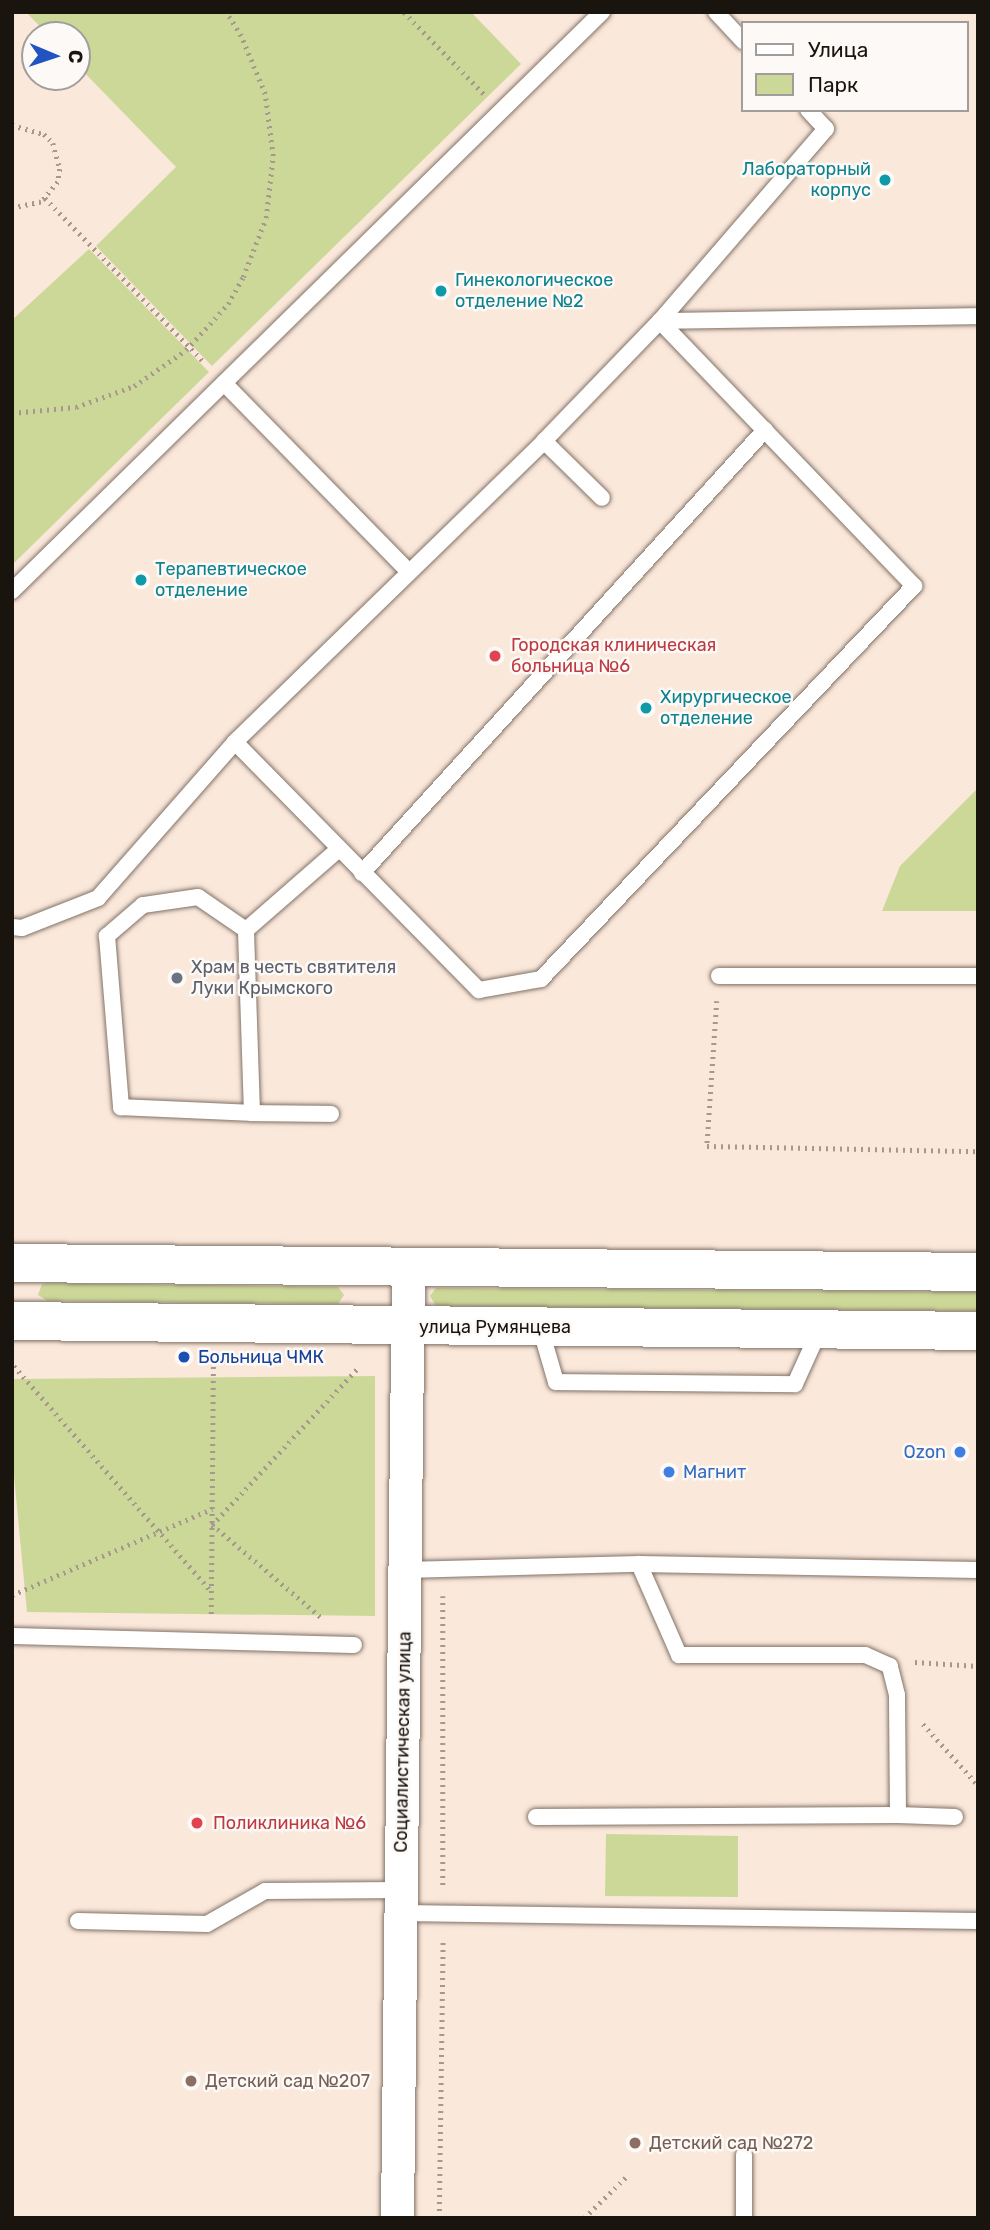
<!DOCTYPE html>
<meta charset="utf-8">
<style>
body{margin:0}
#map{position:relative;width:990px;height:2230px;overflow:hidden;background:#fae8db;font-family:Rubik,sans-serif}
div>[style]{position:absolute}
.green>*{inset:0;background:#ccd898}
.path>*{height:4.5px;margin-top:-2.25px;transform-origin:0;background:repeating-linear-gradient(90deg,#a6988e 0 2px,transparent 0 7px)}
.roads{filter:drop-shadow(0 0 2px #827367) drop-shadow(0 0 2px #827367)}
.lane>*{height:16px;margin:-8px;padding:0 8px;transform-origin:8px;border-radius:8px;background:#fff}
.street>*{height:33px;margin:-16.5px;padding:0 16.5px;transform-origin:16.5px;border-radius:16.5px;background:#fff}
.secondary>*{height:38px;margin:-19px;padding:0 19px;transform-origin:19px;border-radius:19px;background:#fff}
.dots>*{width:19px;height:19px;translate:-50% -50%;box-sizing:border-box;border:4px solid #fcf9f6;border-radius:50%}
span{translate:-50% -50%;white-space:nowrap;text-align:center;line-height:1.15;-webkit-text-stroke:5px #fcf9f6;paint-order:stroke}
.culture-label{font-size:18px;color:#0d838f}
.right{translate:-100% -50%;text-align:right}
.left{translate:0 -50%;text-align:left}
.health-label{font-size:18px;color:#be3a42}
.worship-label{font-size:18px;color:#5b616d}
.street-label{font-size:18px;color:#1a140f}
.transit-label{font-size:18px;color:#164399}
.shop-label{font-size:18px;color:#366cbe}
.education-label{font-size:18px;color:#785e54}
.frame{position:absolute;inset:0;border:14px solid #1a140f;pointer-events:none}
.legend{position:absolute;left:741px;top:21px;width:228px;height:91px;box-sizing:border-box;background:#fcf9f6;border:2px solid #a29d9a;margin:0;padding:9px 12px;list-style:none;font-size:21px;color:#1a140f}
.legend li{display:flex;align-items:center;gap:14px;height:35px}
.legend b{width:35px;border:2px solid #a29d9a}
.north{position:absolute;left:21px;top:21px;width:70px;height:70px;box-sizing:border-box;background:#fcf9f6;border:2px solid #a29d9a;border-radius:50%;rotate:92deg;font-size:19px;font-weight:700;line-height:28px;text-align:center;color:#1a140f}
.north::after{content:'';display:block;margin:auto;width:24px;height:32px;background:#2154c1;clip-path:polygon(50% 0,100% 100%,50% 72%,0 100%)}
</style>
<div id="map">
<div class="green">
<div style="clip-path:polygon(26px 12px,471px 12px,521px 64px,212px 366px,96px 246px,176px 167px,77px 65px,77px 35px,48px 35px)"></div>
<div style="clip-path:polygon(89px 249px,209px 372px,12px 565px,12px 320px)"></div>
<div style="clip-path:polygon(978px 788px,978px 911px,882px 911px,900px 866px)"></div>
<div style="clip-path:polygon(47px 1283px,338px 1287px,344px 1295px,338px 1304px,48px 1301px,38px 1295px,42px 1284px)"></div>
<div style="clip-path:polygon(436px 1288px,978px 1292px,978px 1311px,436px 1306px,430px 1296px)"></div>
<div style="clip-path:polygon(375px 1376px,375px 1616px,27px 1612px,12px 1455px,12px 1379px)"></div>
<div style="clip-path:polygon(606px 1834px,738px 1836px,738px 1897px,605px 1896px)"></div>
</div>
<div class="path">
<div style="left:404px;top:12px;width:115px;rotate:45.7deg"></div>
<div style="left:12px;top:125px;width:33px;rotate:16deg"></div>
<div style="left:44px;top:134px;width:13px;rotate:45deg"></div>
<div style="left:53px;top:143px;width:27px;rotate:75deg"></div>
<div style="left:60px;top:169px;width:13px;rotate:99deg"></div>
<div style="left:58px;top:182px;width:26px;rotate:130deg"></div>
<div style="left:41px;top:202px;width:30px;rotate:168deg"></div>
<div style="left:45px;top:198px;width:230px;rotate:45.9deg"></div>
<div style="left:12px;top:413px;width:64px;rotate:-5.4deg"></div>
<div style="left:76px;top:407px;width:62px;rotate:-19.9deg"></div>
<div style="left:134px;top:386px;width:63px;rotate:-34.7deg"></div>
<div style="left:186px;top:350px;width:62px;rotate:-47.6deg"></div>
<div style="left:228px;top:304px;width:31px;rotate:-61deg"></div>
<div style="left:243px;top:277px;width:63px;rotate:-68.7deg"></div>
<div style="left:266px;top:218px;width:62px;rotate:-83.6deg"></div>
<div style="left:273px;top:156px;width:63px;rotate:-97.4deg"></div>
<div style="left:265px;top:94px;width:63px;rotate:-112.5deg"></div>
<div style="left:241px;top:36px;width:28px;rotate:-122deg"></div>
<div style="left:717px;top:1001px;width:145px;rotate:93.9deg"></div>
<div style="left:707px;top:1146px;width:271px;rotate:1.1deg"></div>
<div style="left:14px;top:1366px;width:299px;rotate:48.8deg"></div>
<div style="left:12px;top:1595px;width:218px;rotate:-23.3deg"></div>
<div style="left:443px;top:1596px;width:292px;rotate:90deg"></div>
<div style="left:211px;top:1614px;width:253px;rotate:-89.5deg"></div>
<div style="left:320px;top:1617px;width:142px;rotate:-139.6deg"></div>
<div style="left:212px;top:1525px;width:214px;rotate:-47.1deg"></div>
<div style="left:915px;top:1662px;width:63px;rotate:3.6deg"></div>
<div style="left:923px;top:1724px;width:82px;rotate:48deg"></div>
<div style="left:439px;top:2218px;width:279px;rotate:-89.2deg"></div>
<div style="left:584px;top:2218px;width:59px;rotate:-44.3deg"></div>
</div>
<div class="roads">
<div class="lane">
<div style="left:716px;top:12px;width:40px;rotate:47deg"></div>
<div style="left:660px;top:321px;width:318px;rotate:-0.9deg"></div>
<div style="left:224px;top:383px;width:264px;rotate:45.6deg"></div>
<div style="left:544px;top:441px;width:81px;rotate:44.5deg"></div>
<div style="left:12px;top:591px;width:827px;rotate:-44.46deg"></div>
<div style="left:235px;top:742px;width:348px;rotate:45.5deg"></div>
<div style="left:479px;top:990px;width:63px;rotate:-10.1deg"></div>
<div style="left:541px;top:979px;width:542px;rotate:-46.5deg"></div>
<div style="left:914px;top:586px;width:367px;rotate:-133.8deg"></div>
<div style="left:362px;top:873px;width:599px;rotate:-47.71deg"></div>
<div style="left:12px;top:927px;width:10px;rotate:6deg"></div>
<div style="left:22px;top:928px;width:82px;rotate:-21.5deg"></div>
<div style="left:98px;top:898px;width:208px;rotate:-48.7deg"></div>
<div style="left:235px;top:742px;width:431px;rotate:-44.2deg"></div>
<div style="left:544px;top:441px;width:167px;rotate:-46deg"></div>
<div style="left:660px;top:321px;width:254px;rotate:-49.2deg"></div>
<div style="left:826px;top:129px;width:26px;rotate:-133deg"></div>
<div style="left:246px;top:930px;width:58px;rotate:-145.5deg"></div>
<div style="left:198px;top:897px;width:56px;rotate:171.7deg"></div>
<div style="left:143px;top:905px;width:48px;rotate:139.3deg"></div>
<div style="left:107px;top:936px;width:172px;rotate:85.3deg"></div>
<div style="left:121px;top:1107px;width:131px;rotate:2.6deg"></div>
<div style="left:252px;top:1113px;width:183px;rotate:-91.9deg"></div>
<div style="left:246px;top:930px;width:123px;rotate:-41.1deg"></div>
<div style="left:719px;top:976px;width:259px"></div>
<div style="left:252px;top:1113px;width:79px;rotate:0.7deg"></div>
<div style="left:540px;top:1327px;width:57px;rotate:73.8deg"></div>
<div style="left:556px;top:1382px;width:239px;rotate:0.5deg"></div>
<div style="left:795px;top:1384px;width:58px;rotate:-65.6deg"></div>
<div style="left:405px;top:1570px;width:234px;rotate:-1.5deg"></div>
<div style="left:639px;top:1564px;width:339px;rotate:1deg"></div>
<div style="left:12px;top:1636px;width:342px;rotate:1.5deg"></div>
<div style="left:898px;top:1815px;width:57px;rotate:2deg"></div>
<div style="left:536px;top:1817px;width:362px;rotate:-0.3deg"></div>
<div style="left:898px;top:1815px;width:120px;rotate:-90.5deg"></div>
<div style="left:897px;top:1695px;width:30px;rotate:-104deg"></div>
<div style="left:890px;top:1666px;width:27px;rotate:-156deg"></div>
<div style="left:865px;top:1655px;width:186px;rotate:180deg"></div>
<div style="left:679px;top:1655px;width:99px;rotate:-113.7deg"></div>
<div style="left:401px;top:1913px;width:577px;rotate:0.79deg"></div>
<div style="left:78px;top:1921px;width:129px;rotate:1.3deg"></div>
<div style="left:207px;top:1924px;width:67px;rotate:-29.6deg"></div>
<div style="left:265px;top:1891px;width:136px;rotate:-0.4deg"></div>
<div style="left:744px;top:2218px;width:63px;rotate:-90deg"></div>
</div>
<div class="street">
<div style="left:397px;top:2218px;width:951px;rotate:-89.34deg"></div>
</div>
<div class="secondary">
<div style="left:12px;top:1263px;width:966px;rotate:0.53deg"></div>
<div style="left:12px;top:1321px;width:966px;rotate:0.59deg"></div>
</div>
</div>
<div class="dots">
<div style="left:885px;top:180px;background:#0f9aa8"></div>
<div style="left:441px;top:291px;background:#0f9aa8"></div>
<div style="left:141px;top:580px;background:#0f9aa8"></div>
<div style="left:495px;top:656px;background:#e0444e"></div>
<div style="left:646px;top:708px;background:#0f9aa8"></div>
<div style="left:177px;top:978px;background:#6b7280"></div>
<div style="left:184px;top:1357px;background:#1a4fb4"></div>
<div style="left:960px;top:1452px;background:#3f7fe0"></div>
<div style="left:669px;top:1472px;background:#3f7fe0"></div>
<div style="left:197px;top:1823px;background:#e0444e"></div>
<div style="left:191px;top:2081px;background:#8d6e63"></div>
<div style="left:635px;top:2143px;background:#8d6e63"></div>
</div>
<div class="culture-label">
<span class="right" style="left:871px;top:180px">Лабораторный<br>корпус</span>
<span class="left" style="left:455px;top:291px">Гинекологическое<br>отделение №2</span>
<span class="left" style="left:155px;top:580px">Терапевтическое<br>отделение</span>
<span class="left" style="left:660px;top:708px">Хирургическое<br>отделение</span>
</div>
<div class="health-label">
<span class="left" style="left:511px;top:656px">Городская клиническая<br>больница №6</span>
<span class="left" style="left:213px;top:1823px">Поликлиника №6</span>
</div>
<div class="worship-label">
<span class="left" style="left:191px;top:978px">Храм в честь святителя<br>Луки Крымского</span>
</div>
<div class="street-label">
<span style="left:495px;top:1327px">улица Румянцева</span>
<span style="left:403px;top:1742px;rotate:-89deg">Социалистическая улица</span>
</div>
<div class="transit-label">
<span class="left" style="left:198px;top:1357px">Больница ЧМК</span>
</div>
<div class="shop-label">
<span class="right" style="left:946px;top:1452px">Ozon</span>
<span class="left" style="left:683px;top:1472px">Магнит</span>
</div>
<div class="education-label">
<span class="left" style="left:205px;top:2081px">Детский сад №207</span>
<span class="left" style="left:649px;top:2143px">Детский сад №272</span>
</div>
<div class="frame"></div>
<ul class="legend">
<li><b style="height:9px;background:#fff"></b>Улица</li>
<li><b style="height:19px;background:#ccd898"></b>Парк</li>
</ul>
<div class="north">С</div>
</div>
